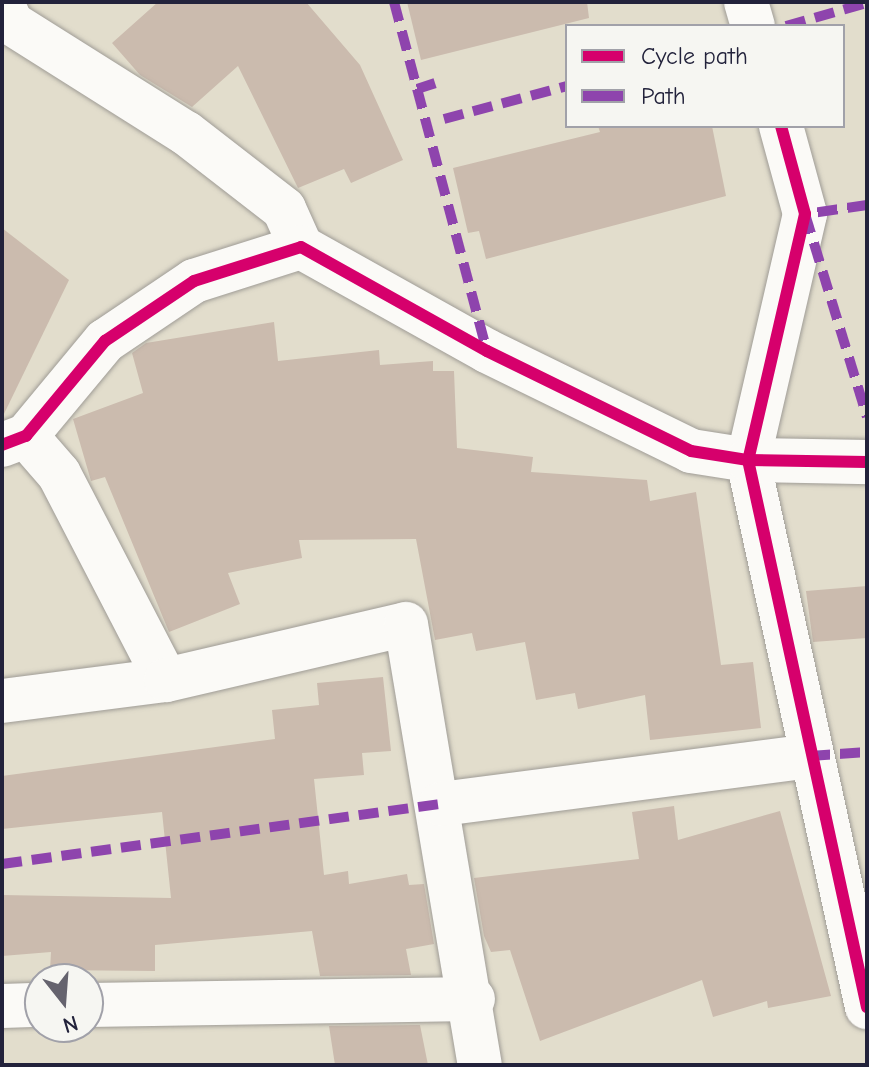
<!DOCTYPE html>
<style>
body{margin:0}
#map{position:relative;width:869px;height:1067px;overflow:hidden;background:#e2ddcc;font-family:"Comic Neue",sans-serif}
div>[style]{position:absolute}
.building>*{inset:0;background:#cbbbae}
.roads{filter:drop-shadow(0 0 2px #9f9c96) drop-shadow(0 0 2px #9f9c96)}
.minor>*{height:44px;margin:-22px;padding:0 22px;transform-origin:22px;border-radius:22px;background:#fbfaf7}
.quiet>*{height:10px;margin-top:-5px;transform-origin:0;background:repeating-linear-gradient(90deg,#8e44ad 0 20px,transparent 0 30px)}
.cycleway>*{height:12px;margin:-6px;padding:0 6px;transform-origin:6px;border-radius:6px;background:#d6006c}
span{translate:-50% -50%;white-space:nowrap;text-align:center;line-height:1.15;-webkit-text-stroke:6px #f6f6f2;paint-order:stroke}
.frame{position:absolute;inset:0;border:4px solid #22223b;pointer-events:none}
.legend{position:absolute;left:565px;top:24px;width:280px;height:104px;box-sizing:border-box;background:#f6f6f2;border:2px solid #a1a1a9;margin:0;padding:10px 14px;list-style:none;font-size:24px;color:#22223b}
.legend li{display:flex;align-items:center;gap:16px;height:40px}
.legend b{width:40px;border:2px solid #a1a1a9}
.north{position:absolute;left:24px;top:963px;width:80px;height:80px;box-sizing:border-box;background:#f6f6f2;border:2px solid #a1a1a9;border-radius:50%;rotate:163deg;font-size:22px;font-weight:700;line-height:32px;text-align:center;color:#22223b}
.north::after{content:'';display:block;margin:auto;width:28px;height:36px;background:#65636e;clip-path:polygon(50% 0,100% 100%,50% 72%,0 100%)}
</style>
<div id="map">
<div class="building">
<div style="clip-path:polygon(158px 2px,306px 2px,360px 65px,403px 160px,351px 183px,344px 169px,298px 188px,238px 66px,192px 107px,140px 75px,112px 43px)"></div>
<div style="clip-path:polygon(407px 2px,587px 2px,589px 18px,421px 60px)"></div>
<div style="clip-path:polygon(598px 126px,712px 126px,726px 196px,486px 259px,479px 231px,468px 233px,453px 168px,600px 132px)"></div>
<div style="clip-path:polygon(2px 228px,69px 280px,2px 418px)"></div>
<div style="clip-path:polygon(274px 322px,278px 361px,379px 350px,380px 365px,433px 361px,433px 371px,454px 371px,457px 448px,533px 457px,531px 472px,647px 480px,650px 501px,696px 492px,721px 665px,753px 662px,761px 728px,650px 740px,645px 695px,578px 709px,575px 693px,536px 700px,525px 642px,476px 651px,472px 633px,435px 640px,416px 539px,299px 540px,302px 558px,228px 573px,240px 604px,169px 632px,105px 477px,91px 481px,73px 419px,143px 393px,132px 353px,146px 343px)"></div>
<div style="clip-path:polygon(867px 586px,867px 638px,813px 642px,806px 591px)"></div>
<div style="clip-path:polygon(383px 677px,391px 751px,362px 753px,364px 775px,314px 779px,324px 875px,348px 871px,349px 884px,407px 874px,409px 885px,424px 884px,434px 944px,406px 949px,411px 975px,320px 976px,312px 931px,155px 945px,155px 971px,50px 970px,51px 952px,2px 956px,2px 895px,171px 898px,162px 812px,2px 829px,2px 776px,275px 739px,272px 710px,319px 705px,317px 683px)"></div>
<div style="clip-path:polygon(674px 806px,678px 840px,780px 811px,831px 996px,768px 1008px,767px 1001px,713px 1017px,702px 980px,540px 1041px,510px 950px,491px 952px,484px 936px,474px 878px,639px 859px,632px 812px)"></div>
<div style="clip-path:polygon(420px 1025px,428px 1065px,335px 1065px,329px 1026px)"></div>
</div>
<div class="roads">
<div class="minor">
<div style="left:2px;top:2px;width:23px;rotate:67deg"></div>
<div style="left:11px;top:23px;width:207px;rotate:32.2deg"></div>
<div style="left:186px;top:133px;width:124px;rotate:37.8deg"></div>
<div style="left:284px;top:209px;width:42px;rotate:65.9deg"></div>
<div style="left:746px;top:2px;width:25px;rotate:74deg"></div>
<div style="left:781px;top:126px;width:91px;rotate:74.7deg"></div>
<div style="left:805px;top:214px;width:253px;rotate:103deg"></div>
<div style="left:748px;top:460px;width:560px;rotate:77.73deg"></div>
<div style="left:26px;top:436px;width:50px;rotate:49deg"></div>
<div style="left:59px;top:474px;width:232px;rotate:62.6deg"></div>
<div style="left:2px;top:445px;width:26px;rotate:-21deg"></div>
<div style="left:26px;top:436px;width:124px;rotate:-50.3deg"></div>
<div style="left:105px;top:341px;width:107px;rotate:-34deg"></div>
<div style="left:194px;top:281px;width:112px;rotate:-17.6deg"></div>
<div style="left:301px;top:247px;width:213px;rotate:29.2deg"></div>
<div style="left:487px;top:351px;width:227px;rotate:26.1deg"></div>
<div style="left:691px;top:451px;width:58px;rotate:9deg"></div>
<div style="left:748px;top:460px;width:119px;rotate:1deg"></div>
<div style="left:2px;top:701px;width:165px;rotate:-7.3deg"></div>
<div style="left:166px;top:680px;width:246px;rotate:-13.1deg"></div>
<div style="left:406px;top:624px;width:447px;rotate:80.5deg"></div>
<div style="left:441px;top:804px;width:372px;rotate:-7.4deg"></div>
<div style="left:88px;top:1005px;width:385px;rotate:-0.9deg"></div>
<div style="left:2px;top:1006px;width:38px;rotate:-2deg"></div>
</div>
</div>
<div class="quiet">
<div style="left:394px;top:2px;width:361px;rotate:75.1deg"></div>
<div style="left:786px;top:26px;width:84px;rotate:-15.9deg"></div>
<div style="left:417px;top:89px;width:19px;rotate:-18deg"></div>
<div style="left:444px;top:119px;width:127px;rotate:-15deg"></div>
<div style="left:867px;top:205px;width:63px;rotate:171.7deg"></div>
<div style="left:805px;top:214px;width:212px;rotate:73deg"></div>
<div style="left:810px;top:756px;width:57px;rotate:-4deg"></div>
<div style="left:2px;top:864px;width:443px;rotate:-7.8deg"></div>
</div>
<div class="cycleway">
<div style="left:781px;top:126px;width:91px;rotate:74.7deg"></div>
<div style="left:805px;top:214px;width:253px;rotate:103deg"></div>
<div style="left:748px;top:460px;width:560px;rotate:77.73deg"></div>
<div style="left:2px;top:445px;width:26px;rotate:-21deg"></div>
<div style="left:26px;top:436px;width:124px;rotate:-50.3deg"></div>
<div style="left:105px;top:341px;width:107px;rotate:-34deg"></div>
<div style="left:194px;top:281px;width:112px;rotate:-17.6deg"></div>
<div style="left:301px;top:247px;width:213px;rotate:29.2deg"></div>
<div style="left:487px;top:351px;width:227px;rotate:26.1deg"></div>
<div style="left:691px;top:451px;width:58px;rotate:9deg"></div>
<div style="left:748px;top:460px;width:119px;rotate:1deg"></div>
</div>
<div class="frame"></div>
<ul class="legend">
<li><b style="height:10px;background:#d6006c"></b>Cycle path</li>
<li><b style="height:10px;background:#8e44ad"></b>Path</li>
</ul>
<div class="north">N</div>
</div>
